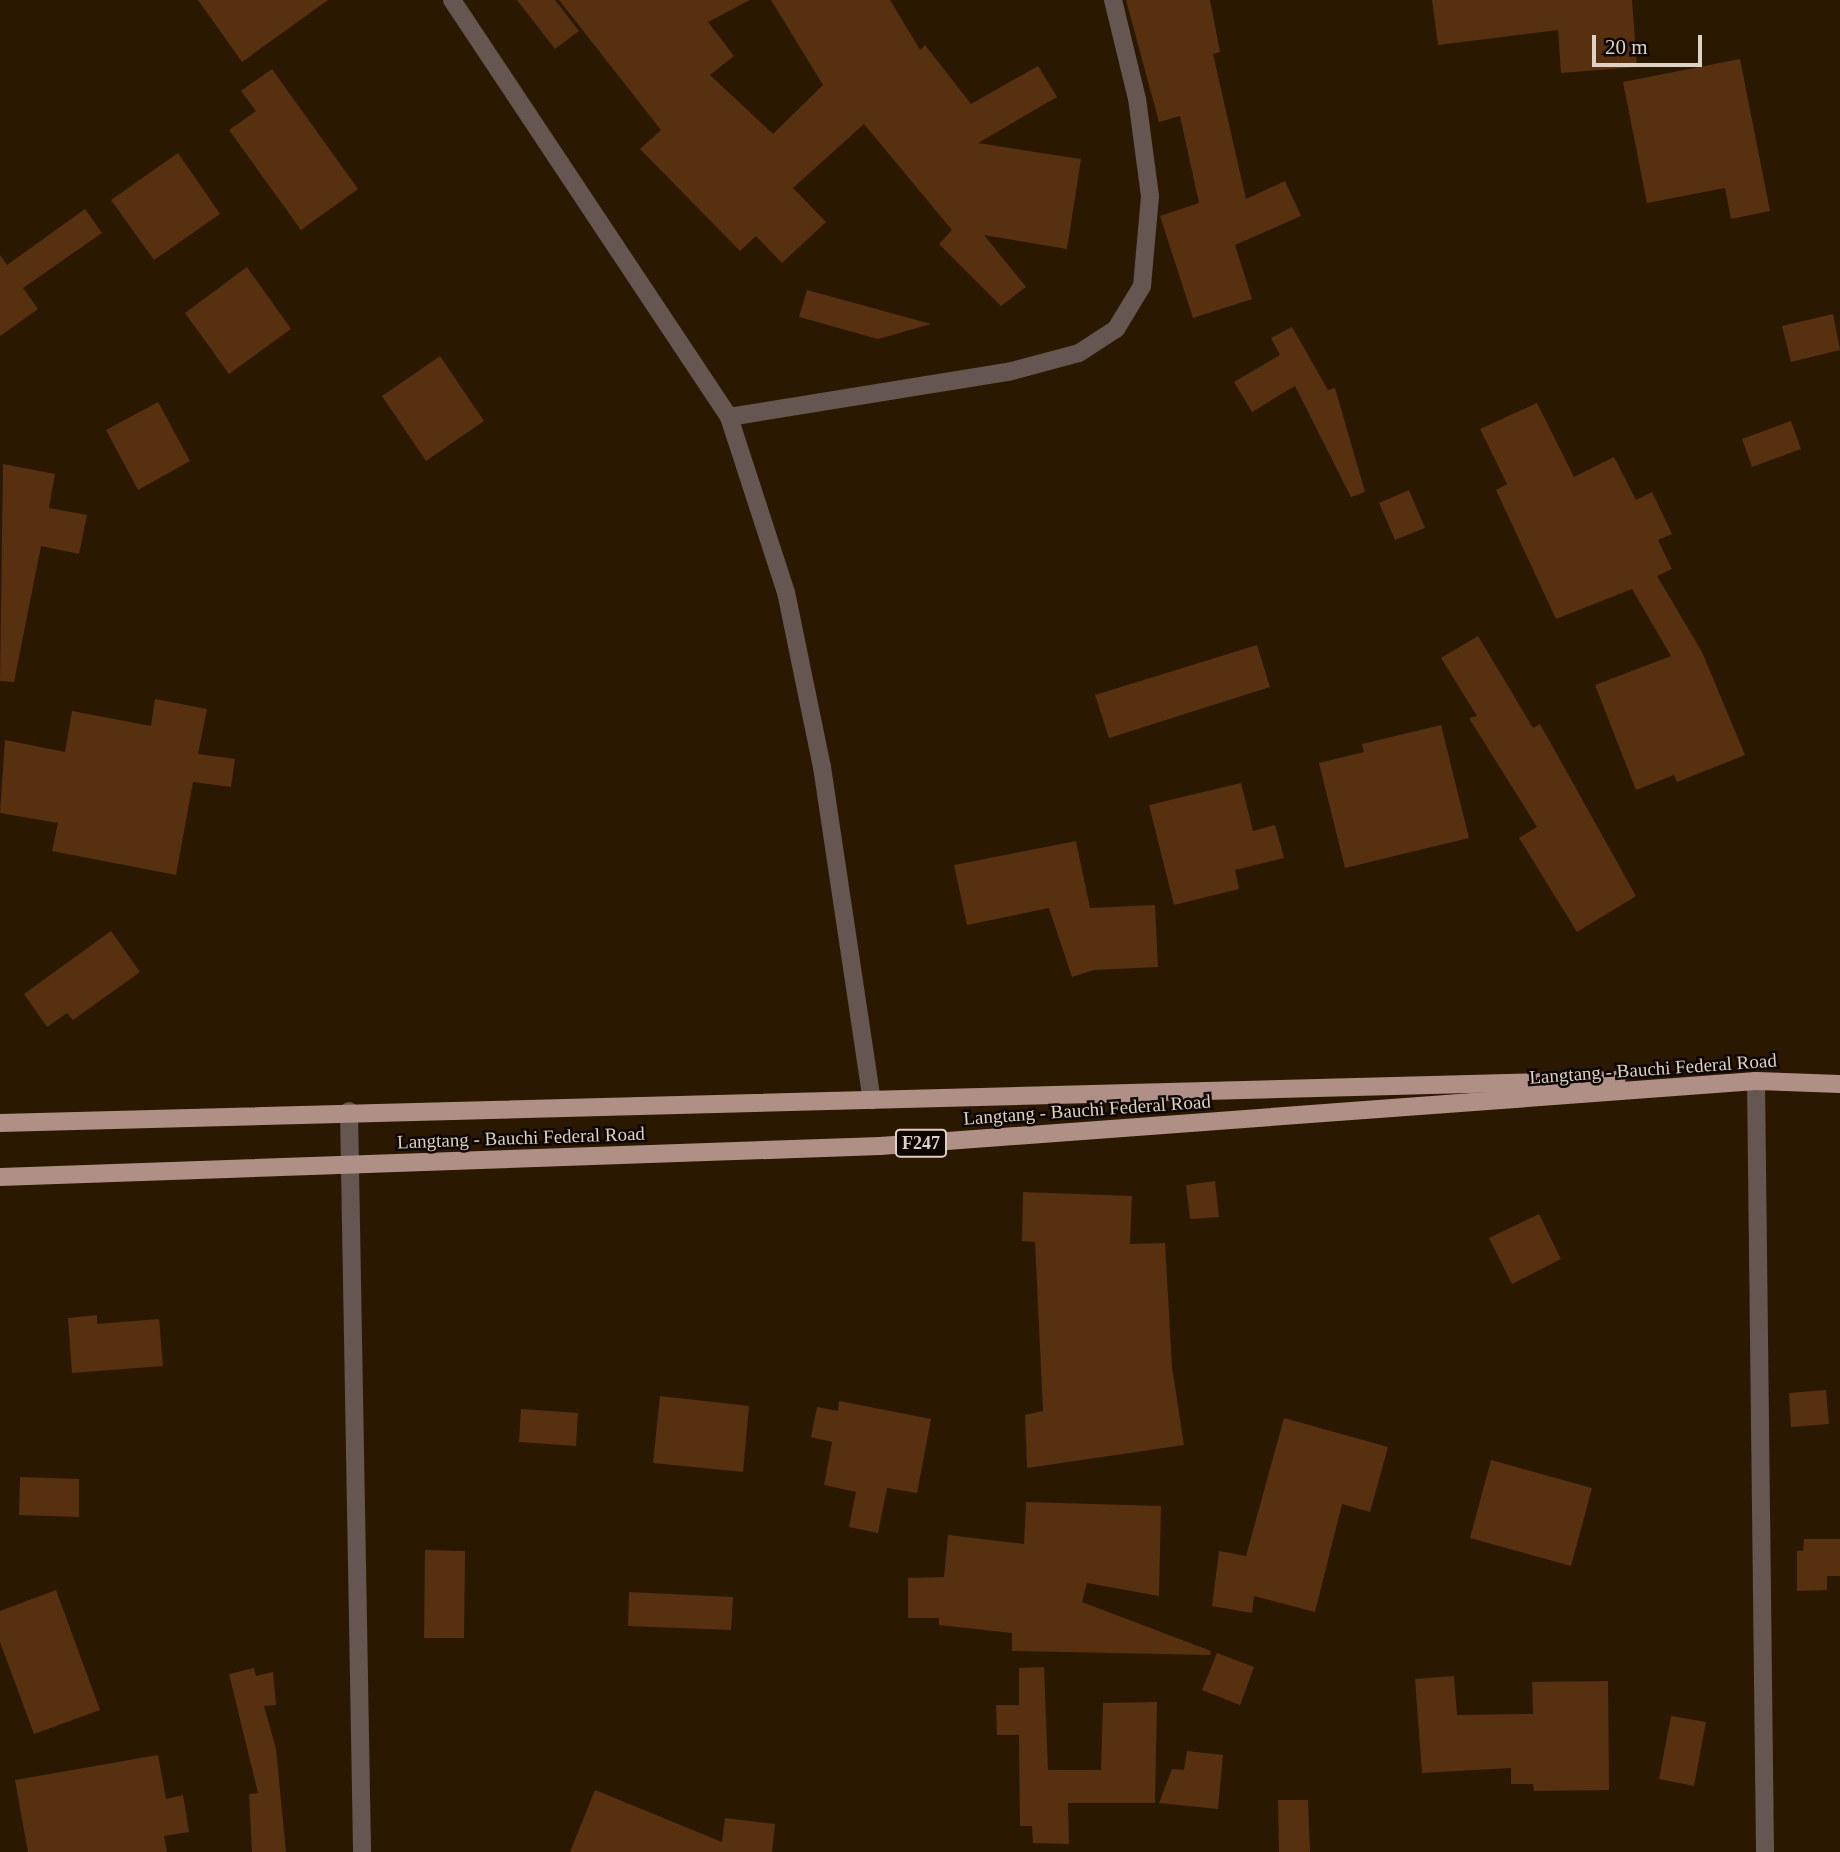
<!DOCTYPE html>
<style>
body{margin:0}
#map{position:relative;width:1840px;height:1852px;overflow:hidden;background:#2b1801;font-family:"Times New Roman",serif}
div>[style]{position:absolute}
.building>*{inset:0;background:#573010}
.minor>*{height:18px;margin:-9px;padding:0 9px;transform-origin:9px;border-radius:9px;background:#655651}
.primary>*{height:18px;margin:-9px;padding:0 9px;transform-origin:9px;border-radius:9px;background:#af8f86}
span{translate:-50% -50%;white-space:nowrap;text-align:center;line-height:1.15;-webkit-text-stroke:5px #0d0601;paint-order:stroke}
.shield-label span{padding:2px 5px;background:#0d0601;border:2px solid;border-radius:5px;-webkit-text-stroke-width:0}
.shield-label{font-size:18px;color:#dfd2c4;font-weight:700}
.street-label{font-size:19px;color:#dfd2c4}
.scale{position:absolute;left:1592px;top:35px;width:110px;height:32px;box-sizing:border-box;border:4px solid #dfd2c4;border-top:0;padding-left:9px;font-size:21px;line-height:24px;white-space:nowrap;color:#dfd2c4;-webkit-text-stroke:5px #0d0601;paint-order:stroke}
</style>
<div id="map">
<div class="building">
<div style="clip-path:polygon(198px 0,328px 0,242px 62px)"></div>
<div style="clip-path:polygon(517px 0,555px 0,579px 31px,555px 49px)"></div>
<div style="clip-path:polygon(559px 0,750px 0,708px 22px,734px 56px,710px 75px,773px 134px,823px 85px,771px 0,890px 0,920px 50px,925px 45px,971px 104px,1038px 66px,1057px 97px,978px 143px,1081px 159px,1067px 249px,984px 235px,1026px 287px,1001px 306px,939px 244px,952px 230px,864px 124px,793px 188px,826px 222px,782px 263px,756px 236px,740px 251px,640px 149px,661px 130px)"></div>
<div style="clip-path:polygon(1126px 0,1210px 0,1220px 52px,1213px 54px,1246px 199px,1285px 181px,1301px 216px,1235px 245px,1252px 299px,1193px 318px,1160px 216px,1199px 203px,1180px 116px,1159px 122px)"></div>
<div style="clip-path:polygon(1432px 0,1632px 0,1637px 67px,1561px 73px,1558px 30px,1438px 45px)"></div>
<div style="clip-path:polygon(1740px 59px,1770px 211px,1731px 219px,1725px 188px,1647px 203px,1623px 82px)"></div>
<div style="clip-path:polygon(272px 69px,358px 189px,301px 230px,229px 130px,256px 111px,241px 91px)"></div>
<div style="clip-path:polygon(178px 153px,220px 214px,154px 260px,111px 200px)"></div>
<div style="clip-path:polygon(85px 209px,102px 233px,23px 288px,38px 309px,0 336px,0 255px,7px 265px)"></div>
<div style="clip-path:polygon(247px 267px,291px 329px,229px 374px,185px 313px)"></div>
<div style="clip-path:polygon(807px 290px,931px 324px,878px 339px,799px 317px)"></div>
<div style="clip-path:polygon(1833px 314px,1840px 350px,1791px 362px,1782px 326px)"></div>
<div style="clip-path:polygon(1292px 327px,1328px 390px,1335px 388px,1365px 492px,1351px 497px,1295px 386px,1252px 412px,1234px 382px,1280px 355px,1271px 338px)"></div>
<div style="clip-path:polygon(440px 356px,484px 421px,426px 461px,382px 396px)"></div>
<div style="clip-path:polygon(158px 402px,190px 461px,138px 490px,106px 430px)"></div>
<div style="clip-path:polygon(1537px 403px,1574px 477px,1614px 457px,1636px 500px,1652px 492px,1672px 534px,1658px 540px,1672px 569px,1657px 576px,1702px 652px,1745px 755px,1677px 782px,1674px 775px,1636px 790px,1595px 685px,1671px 656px,1632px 589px,1556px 619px,1496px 490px,1507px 484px,1480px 429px)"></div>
<div style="clip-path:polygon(1791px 421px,1801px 449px,1752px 467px,1742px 439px)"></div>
<div style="clip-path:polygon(3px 464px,55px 474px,49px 508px,87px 515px,79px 554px,41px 546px,14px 682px,0 681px)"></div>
<div style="clip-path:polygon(1409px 490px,1425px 528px,1395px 540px,1379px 503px)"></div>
<div style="clip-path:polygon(1478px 636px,1533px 728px,1540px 724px,1636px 896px,1577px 932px,1519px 838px,1537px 827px,1469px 718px,1477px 716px,1441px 658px)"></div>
<div style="clip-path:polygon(1257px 645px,1270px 687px,1109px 738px,1095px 695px)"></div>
<div style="clip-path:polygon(155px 699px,207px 709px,198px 754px,235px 759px,231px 787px,193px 782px,176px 875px,52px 851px,58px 823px,0 813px,5px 740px,65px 752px,72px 711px,151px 726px)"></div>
<div style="clip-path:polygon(1441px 725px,1469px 838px,1345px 868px,1319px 763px,1364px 752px,1362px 744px)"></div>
<div style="clip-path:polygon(1241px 783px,1253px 831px,1275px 825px,1284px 858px,1235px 870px,1239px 889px,1174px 905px,1149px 805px)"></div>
<div style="clip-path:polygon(1076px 841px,1090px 908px,1155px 905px,1158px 967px,1094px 970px,1072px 977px,1049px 908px,967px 925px,954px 865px)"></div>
<div style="clip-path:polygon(111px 931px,140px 972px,73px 1020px,67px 1013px,47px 1027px,24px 994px)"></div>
<div style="clip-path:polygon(1215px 1181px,1219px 1217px,1190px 1219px,1186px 1185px)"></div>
<div style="clip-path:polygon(1023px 1192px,1132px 1196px,1130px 1244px,1165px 1243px,1172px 1367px,1184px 1445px,1027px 1468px,1025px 1415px,1043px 1411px,1035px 1242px,1022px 1241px)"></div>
<div style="clip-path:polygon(1539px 1214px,1561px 1259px,1512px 1284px,1489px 1238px)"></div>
<div style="clip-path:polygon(97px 1315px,97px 1324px,159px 1319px,163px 1366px,72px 1373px,68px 1318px)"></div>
<div style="clip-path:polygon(1826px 1390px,1829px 1424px,1791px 1427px,1789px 1393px)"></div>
<div style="clip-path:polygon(660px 1396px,749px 1406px,743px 1472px,653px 1463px)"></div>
<div style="clip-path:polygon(839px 1401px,931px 1419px,917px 1493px,887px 1488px,878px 1533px,849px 1527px,856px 1492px,824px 1485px,832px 1442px,811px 1437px,817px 1407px,838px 1411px)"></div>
<div style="clip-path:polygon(521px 1409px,578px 1413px,576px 1446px,519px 1442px)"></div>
<div style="clip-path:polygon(1284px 1418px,1388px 1447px,1370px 1512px,1342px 1504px,1315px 1612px,1254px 1596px,1252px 1613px,1212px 1606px,1219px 1551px,1246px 1556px)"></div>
<div style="clip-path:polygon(1491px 1460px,1592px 1488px,1571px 1566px,1470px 1538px)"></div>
<div style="clip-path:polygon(20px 1477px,79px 1479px,79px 1517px,19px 1515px)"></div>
<div style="clip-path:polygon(1026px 1502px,1161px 1506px,1159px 1596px,1087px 1583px,1082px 1602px,1211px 1651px,1210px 1655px,1012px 1651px,1012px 1633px,939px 1625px,939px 1618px,908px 1618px,908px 1578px,944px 1577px,948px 1535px,1024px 1544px)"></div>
<div style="clip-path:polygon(1804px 1539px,1840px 1539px,1840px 1576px,1827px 1576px,1827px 1590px,1797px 1591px,1797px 1551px,1803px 1551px)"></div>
<div style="clip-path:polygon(425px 1550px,465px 1551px,464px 1638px,424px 1638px)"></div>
<div style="clip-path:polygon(56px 1590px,100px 1710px,34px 1734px,0 1642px,0 1611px)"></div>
<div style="clip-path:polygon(629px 1592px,733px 1597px,731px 1630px,628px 1626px)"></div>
<div style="clip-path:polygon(1217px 1653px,1254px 1667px,1240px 1705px,1202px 1690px)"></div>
<div style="clip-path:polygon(1044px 1667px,1048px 1770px,1101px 1770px,1103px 1703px,1157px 1702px,1155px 1803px,1068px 1803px,1069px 1844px,1033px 1843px,1032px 1826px,1020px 1826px,1019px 1735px,997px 1735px,996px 1705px,1019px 1705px,1019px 1668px)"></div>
<div style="clip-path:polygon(254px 1668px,256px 1676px,273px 1672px,276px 1705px,264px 1706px,276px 1749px,286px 1852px,252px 1852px,249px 1794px,258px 1793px,229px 1674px)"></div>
<div style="clip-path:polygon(1454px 1676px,1457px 1715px,1533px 1714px,1532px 1682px,1608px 1681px,1609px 1790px,1534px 1791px,1533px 1784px,1511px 1784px,1511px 1768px,1422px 1773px,1415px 1679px)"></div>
<div style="clip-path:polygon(1671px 1716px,1706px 1722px,1694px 1786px,1659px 1779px)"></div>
<div style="clip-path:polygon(1187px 1751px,1223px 1755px,1218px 1809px,1159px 1803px,1172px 1769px,1184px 1770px)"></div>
<div style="clip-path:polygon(158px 1755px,166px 1799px,183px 1795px,189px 1832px,164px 1836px,167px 1852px,28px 1852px,15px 1780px)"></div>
<div style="clip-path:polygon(595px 1790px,722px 1842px,725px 1818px,775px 1824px,772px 1852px,570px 1852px)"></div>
<div style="clip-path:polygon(1278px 1800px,1308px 1800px,1310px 1852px,1279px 1852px)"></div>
</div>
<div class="minor">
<div style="left:452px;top:0;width:501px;rotate:56.41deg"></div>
<div style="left:729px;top:417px;width:184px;rotate:72deg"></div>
<div style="left:786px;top:592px;width:179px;rotate:78.4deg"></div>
<div style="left:822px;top:767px;width:337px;rotate:81.5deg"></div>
<div style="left:729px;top:417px;width:283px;rotate:-9.2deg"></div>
<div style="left:1008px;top:372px;width:73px;rotate:-15deg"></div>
<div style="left:1079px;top:353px;width:44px;rotate:-33deg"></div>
<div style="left:1116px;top:329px;width:50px;rotate:-58.8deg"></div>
<div style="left:1142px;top:286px;width:90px;rotate:-84.9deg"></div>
<div style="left:1150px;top:196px;width:98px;rotate:-97.6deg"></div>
<div style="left:1137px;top:99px;width:102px;rotate:-103.6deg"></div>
<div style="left:1756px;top:1081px;width:771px;rotate:89.33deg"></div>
<div style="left:349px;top:1111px;width:741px;rotate:88.99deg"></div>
</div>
<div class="primary">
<div style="left:0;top:1123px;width:1617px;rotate:-1.52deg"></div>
<div style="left:0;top:1177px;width:881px;rotate:-2.02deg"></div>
<div style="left:880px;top:1146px;width:878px;rotate:-4.24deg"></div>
<div style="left:1756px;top:1081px;width:84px;rotate:2deg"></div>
</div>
<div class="shield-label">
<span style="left:921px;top:1143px">F247</span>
</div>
<div class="street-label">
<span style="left:1653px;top:1069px;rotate:-4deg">Langtang - Bauchi Federal Road</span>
<span style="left:1087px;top:1110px;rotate:-4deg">Langtang - Bauchi Federal Road</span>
<span style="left:521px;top:1138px;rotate:-2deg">Langtang - Bauchi Federal Road</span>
</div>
<div class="scale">20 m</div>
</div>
